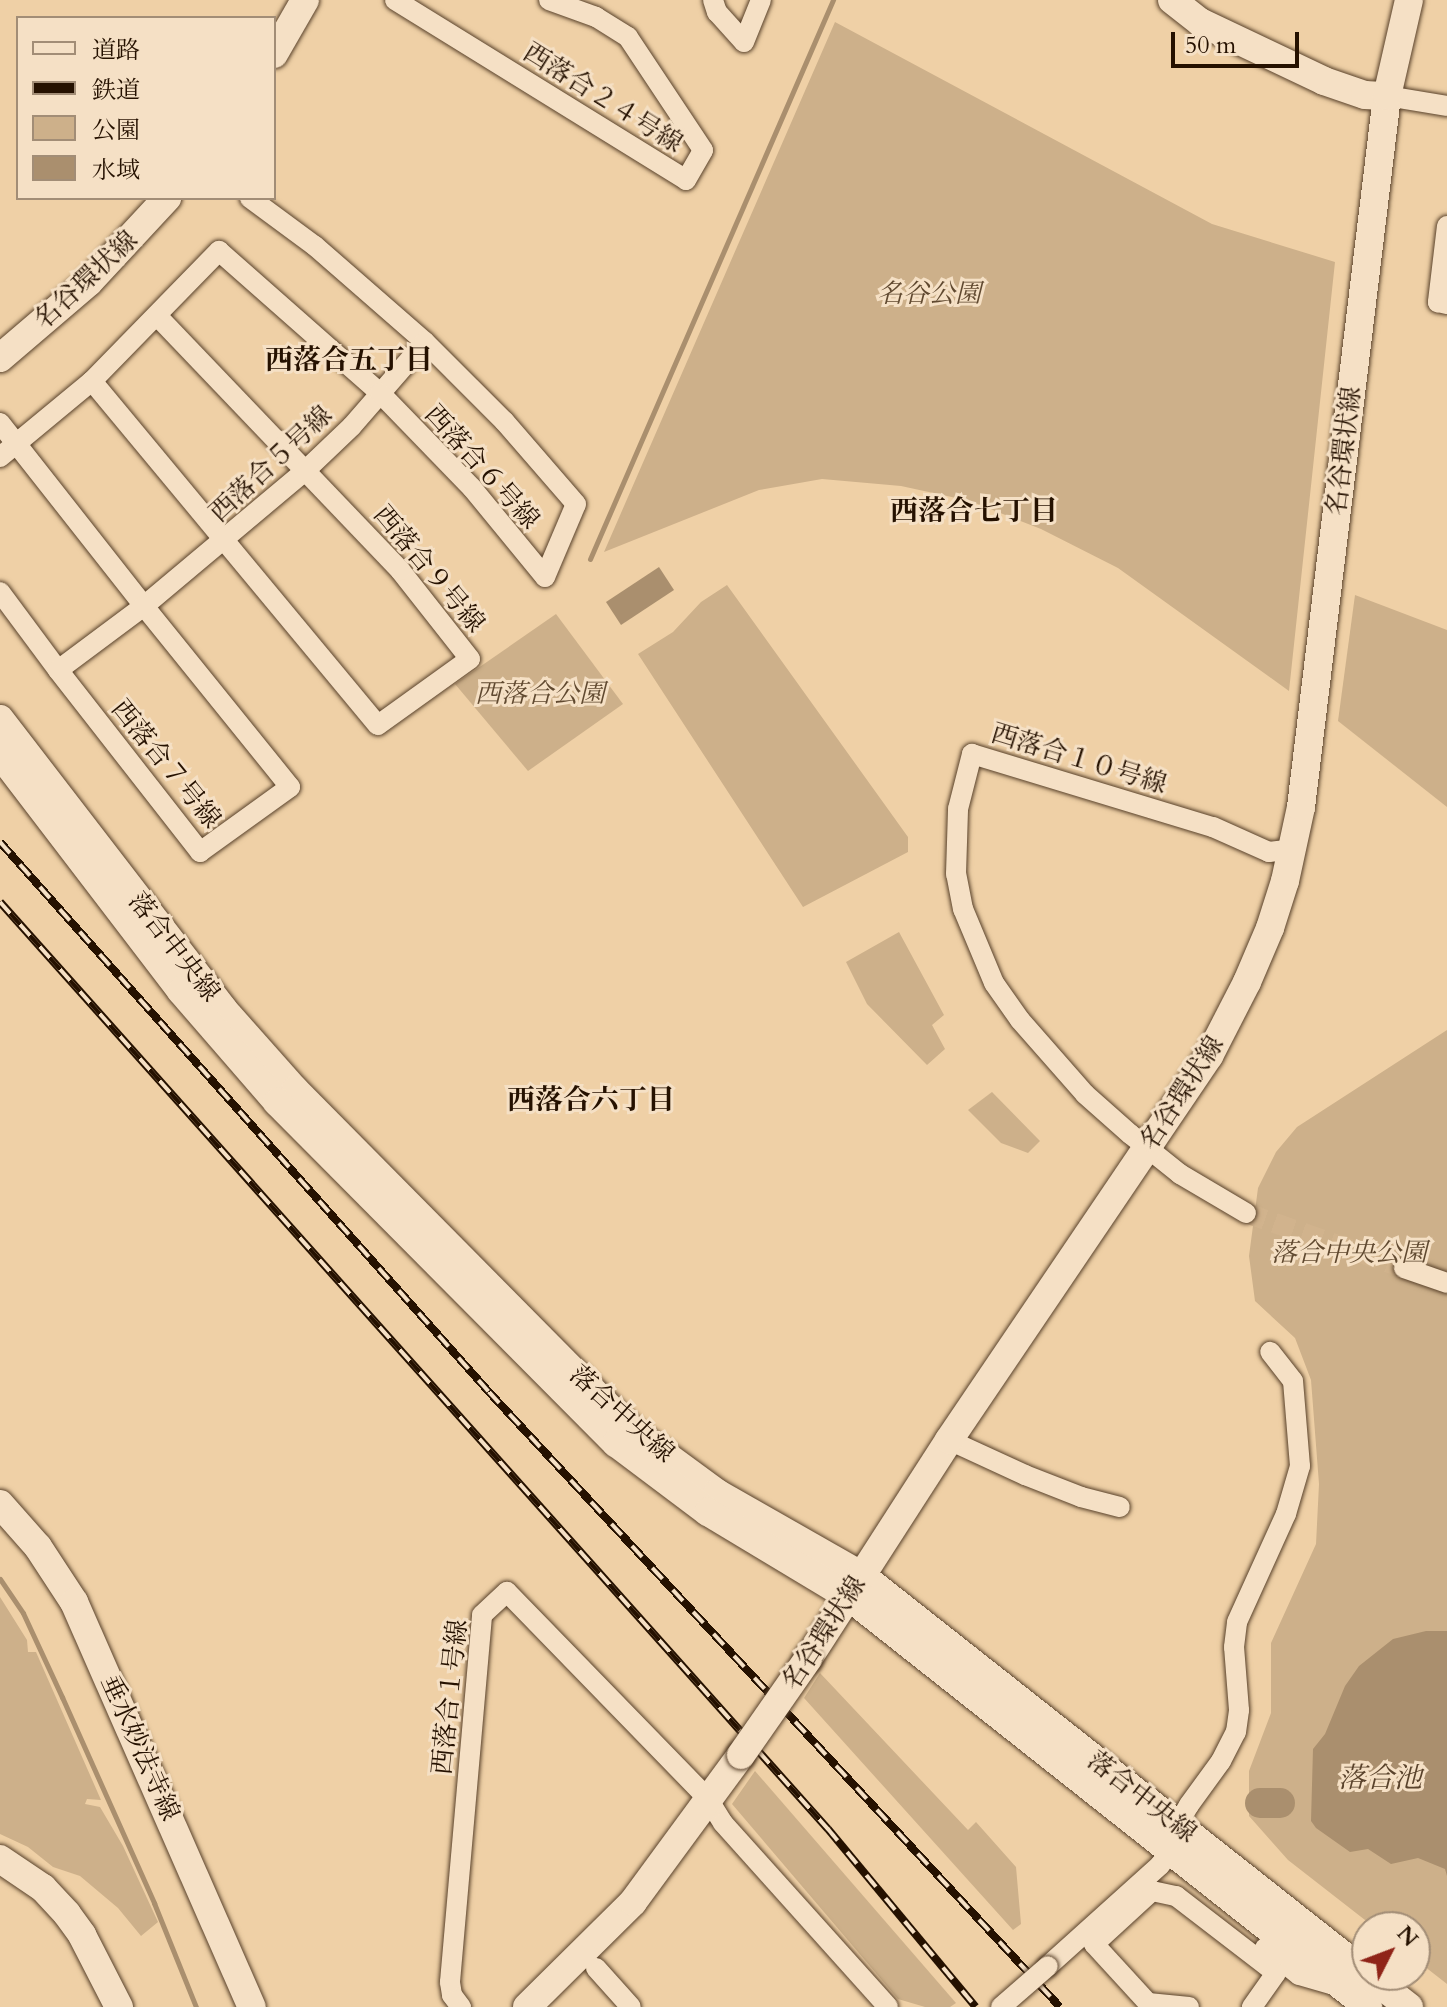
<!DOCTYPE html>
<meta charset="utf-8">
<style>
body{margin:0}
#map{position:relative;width:1447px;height:2007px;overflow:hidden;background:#efd0a6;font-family:Cardo,"Noto Serif JP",serif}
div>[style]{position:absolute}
.green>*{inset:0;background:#cdb08a}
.water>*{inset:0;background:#aa8f6e}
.stream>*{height:5px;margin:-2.5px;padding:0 2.5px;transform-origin:2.5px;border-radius:2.5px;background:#aa8f6e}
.river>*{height:30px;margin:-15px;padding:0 15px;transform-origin:15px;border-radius:15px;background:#aa8f6e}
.street-tunnel>*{height:20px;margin-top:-10px;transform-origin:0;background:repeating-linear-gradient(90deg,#d1b38d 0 20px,transparent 0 30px)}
.roads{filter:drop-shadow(0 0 2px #58412a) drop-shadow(0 0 2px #58412a)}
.street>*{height:20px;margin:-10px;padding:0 10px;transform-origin:10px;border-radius:10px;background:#f5e0c5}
.secondary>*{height:28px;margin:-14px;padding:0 14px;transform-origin:14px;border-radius:14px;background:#f5e0c5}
.rail>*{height:8px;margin-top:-4px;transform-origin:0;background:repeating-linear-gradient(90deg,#f5e0c5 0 15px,#251100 0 30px);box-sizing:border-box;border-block:2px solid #251100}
.bridges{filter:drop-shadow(0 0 2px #58412a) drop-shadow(0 0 2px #58412a)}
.street-bridge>*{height:20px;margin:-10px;padding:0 10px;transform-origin:10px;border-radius:10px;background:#f5e0c5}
.secondary-bridge>*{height:28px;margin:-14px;padding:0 14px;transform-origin:14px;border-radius:14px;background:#f5e0c5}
span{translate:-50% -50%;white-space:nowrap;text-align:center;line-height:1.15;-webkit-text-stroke:6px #f5e0c5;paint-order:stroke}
.street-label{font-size:26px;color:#251100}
.park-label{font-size:26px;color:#604930;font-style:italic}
.neighbourhood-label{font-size:28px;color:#251100;font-weight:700}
.water-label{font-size:28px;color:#5a432c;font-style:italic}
.legend{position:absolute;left:16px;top:16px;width:260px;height:184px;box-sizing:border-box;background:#f5e0c5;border:2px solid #a28d76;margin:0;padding:10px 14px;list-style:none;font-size:24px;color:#251100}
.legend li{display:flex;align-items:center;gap:16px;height:40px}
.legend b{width:40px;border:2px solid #a28d76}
.north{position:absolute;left:1351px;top:1911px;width:80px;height:80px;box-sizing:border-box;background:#f5e0c5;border:2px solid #a28d76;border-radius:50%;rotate:48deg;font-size:22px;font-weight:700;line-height:32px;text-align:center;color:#251100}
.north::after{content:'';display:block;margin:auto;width:28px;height:36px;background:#8f2418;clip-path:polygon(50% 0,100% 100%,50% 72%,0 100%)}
.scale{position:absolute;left:1171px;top:32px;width:128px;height:36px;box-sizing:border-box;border:4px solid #251100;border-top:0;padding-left:10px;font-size:24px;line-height:28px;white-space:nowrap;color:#251100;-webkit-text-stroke:6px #f5e0c5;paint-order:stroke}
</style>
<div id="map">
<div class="green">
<div style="clip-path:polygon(835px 22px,1212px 224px,1335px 262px,1289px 691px,1118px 568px,1041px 529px,970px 501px,901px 486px,822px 479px,759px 490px,604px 552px)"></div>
<div style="clip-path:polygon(727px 585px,908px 837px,908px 852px,803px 907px,638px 654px,673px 632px,701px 602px)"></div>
<div style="clip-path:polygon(1355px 595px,1447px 630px,1447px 807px,1338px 721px)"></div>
<div style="clip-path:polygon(556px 614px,623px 704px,528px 771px,455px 684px)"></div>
<div style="clip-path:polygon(899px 932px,944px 1015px,932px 1025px,945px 1049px,927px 1065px,867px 1004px,846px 962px)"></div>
<div style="clip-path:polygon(1447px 1030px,1447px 1984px,1415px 1959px,1415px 1927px,1374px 1927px,1288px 1860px,1249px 1816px,1249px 1771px,1271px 1713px,1271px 1643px,1316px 1544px,1319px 1484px,1311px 1380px,1295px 1338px,1255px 1301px,1249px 1256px,1258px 1188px,1276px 1152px,1297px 1127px)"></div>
<div style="clip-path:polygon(992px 1092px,1040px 1141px,1028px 1153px,1001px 1143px,968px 1110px)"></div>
<div style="clip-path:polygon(0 1597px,27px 1640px,28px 1652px,36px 1652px,101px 1800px,87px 1799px,85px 1804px,100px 1807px,123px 1846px,158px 1922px,141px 1936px,118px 1908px,80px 1876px,53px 1867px,28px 1847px,0 1834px)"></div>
<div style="clip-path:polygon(820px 1673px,968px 1830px,976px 1822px,1016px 1867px,1021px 1924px,1013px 1930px,804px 1698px)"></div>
<div style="clip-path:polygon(755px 1771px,956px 2003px,950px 2007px,925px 2007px,898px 1999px,732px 1804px)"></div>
</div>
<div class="water">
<div style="clip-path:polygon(659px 567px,674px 590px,621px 625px,606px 602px)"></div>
<div style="clip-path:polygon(1426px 1631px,1447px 1631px,1447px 1876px,1445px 1869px,1418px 1858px,1391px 1864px,1368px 1849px,1350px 1852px,1316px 1828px,1311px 1821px,1313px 1749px,1325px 1734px,1345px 1686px,1359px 1666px,1393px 1639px)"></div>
</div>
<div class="stream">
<div style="left:590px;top:559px;width:610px;rotate:-66.51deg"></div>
<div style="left:0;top:1579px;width:41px;rotate:55.9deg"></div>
<div style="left:23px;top:1613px;width:93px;rotate:65.1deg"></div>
<div style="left:62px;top:1697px;width:226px;rotate:65.9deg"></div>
<div style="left:154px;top:1903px;width:112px;rotate:68deg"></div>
</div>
<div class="river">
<div style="left:1260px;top:1803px;width:20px"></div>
</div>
<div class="street-tunnel">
<div style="left:1246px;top:1213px;width:167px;rotate:19.2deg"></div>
</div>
<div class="roads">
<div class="street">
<div style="left:395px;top:0;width:342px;rotate:31.7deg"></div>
<div style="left:686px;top:180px;width:34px;rotate:-60deg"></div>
<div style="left:703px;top:150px;width:136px;rotate:-123.6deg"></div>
<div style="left:628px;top:37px;width:38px;rotate:-148deg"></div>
<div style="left:596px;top:17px;width:50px;rotate:-160.1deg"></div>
<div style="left:713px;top:0;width:13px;rotate:72deg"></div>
<div style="left:717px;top:12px;width:40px;rotate:48deg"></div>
<div style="left:744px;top:42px;width:45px;rotate:-68deg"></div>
<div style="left:1387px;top:96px;width:61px;rotate:9.5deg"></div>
<div style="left:1447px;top:226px;width:77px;rotate:96.8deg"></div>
<div style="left:1438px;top:302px;width:9px;rotate:13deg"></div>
<div style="left:92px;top:381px;width:447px;rotate:50.3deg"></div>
<div style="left:378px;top:725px;width:113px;rotate:-35.7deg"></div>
<div style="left:470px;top:659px;width:113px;rotate:-128.2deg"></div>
<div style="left:400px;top:570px;width:350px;rotate:-133.7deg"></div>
<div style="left:0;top:423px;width:233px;rotate:51.8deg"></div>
<div style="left:144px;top:606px;width:213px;rotate:-40deg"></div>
<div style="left:307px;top:469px;width:62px;rotate:-43.7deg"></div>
<div style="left:352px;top:426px;width:111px;rotate:-49deg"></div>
<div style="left:425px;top:342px;width:146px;rotate:-138.9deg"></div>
<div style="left:315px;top:246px;width:81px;rotate:-143.6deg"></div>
<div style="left:0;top:457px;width:119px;rotate:-39.6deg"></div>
<div style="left:92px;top:381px;width:182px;rotate:-45.7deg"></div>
<div style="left:219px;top:251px;width:215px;rotate:41.4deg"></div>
<div style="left:380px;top:393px;width:132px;rotate:45.9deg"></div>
<div style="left:472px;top:488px;width:115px;rotate:50.6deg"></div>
<div style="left:545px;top:577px;width:79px;rotate:-67deg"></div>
<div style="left:576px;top:504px;width:110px;rotate:-130.9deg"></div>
<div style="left:504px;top:421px;width:112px;rotate:-135deg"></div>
<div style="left:0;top:592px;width:97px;rotate:53.4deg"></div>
<div style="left:58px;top:670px;width:231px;rotate:52deg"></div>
<div style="left:200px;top:852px;width:111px;rotate:-35.8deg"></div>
<div style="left:290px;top:787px;width:233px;rotate:-128.9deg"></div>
<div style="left:144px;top:606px;width:107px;rotate:143.3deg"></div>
<div style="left:1246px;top:1213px;width:77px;rotate:-149.4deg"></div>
<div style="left:1180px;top:1174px;width:64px;rotate:-141.3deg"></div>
<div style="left:1130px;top:1134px;width:60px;rotate:-138.4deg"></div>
<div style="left:1085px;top:1094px;width:98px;rotate:-131.3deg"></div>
<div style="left:1020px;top:1020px;width:45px;rotate:-125.1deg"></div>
<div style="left:994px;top:983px;width:80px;rotate:-112.7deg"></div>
<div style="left:963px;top:909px;width:36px;rotate:-101deg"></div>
<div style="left:956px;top:874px;width:65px;rotate:-88.2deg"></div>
<div style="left:958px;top:809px;width:57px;rotate:-75.7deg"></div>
<div style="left:972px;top:754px;width:252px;rotate:16.9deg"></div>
<div style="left:1213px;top:827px;width:61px;rotate:24.1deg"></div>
<div style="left:1269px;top:852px;width:24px;rotate:-7deg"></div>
<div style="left:1404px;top:1268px;width:46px;rotate:19.2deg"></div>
<div style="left:949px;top:1440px;width:84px;rotate:24.7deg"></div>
<div style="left:1025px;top:1475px;width:60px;rotate:21.4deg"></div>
<div style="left:1081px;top:1497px;width:40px;rotate:14.4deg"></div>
<div style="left:1265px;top:1948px;width:43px;rotate:38.5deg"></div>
<div style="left:1299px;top:1975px;width:36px;rotate:16deg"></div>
<div style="left:1048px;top:1966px;width:151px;rotate:-42deg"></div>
<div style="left:1160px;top:1865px;width:18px;rotate:-52deg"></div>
<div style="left:1171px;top:1851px;width:27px;rotate:-77deg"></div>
<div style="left:1177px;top:1825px;width:23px;rotate:-59deg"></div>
<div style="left:1189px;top:1805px;width:54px;rotate:-54deg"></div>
<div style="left:1221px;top:1761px;width:33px;rotate:-63deg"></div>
<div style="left:1236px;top:1732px;width:22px;rotate:-82deg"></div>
<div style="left:1239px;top:1710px;width:63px;rotate:-94.5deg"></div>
<div style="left:1234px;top:1647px;width:25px;rotate:-83deg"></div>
<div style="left:1237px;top:1622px;width:119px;rotate:-65.6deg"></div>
<div style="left:1286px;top:1514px;width:50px;rotate:-73.7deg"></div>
<div style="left:1300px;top:1466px;width:85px;rotate:-94.7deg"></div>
<div style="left:1293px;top:1381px;width:37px;rotate:-128deg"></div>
<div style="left:596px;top:1968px;width:52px;rotate:48.1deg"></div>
<div style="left:461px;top:2007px;width:15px;rotate:-127deg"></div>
<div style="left:452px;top:1995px;width:13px;rotate:-99deg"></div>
<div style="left:450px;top:1982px;width:368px;rotate:-85deg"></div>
<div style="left:482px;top:1615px;width:34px;rotate:-43deg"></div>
<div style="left:507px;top:1592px;width:289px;rotate:45.8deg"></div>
<div style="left:708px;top:1799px;width:28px;rotate:58deg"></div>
<div style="left:723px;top:1823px;width:247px;rotate:48.1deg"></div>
<div style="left:1189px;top:2007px;width:41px;rotate:-174.4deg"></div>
<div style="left:1148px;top:2003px;width:80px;rotate:-132.5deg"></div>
<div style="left:1094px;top:1944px;width:79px;rotate:-42.4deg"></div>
<div style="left:1152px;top:1891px;width:25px;rotate:12deg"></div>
<div style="left:1176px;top:1896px;width:126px;rotate:37.6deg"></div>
<div style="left:1276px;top:1973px;width:42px;rotate:125.2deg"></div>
</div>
<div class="secondary">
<div style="left:1172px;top:0;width:36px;rotate:38deg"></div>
<div style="left:1200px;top:22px;width:137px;rotate:25.4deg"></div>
<div style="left:1324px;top:81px;width:43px;rotate:18.9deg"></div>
<div style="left:1365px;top:95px;width:22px;rotate:3deg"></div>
<div style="left:274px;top:54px;width:62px;rotate:-60.1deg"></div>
<div style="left:0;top:358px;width:117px;rotate:-40.5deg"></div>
<div style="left:89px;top:282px;width:115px;rotate:-47.1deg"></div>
<div style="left:0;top:719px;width:366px;rotate:52.4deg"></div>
<div style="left:223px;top:1009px;width:108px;rotate:48.4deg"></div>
<div style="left:295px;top:1090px;width:482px;rotate:45.3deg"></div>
<div style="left:634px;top:1432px;width:103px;rotate:36.3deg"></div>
<div style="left:717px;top:1493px;width:166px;rotate:29.7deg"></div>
<div style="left:861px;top:1575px;width:644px;rotate:38.26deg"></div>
<div style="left:0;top:754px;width:298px;rotate:52.6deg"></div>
<div style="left:181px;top:991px;width:147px;rotate:49.1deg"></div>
<div style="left:277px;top:1102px;width:481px;rotate:45.2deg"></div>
<div style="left:616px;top:1443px;width:115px;rotate:36.9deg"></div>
<div style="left:708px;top:1512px;width:163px;rotate:31deg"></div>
<div style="left:848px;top:1596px;width:663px;rotate:38.32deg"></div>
<div style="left:0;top:1504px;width:57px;rotate:48.5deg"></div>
<div style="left:38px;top:1547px;width:66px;rotate:56.8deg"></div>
<div style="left:74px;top:1602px;width:442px;rotate:66.3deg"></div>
<div style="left:808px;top:1659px;width:260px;rotate:-57.2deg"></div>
<div style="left:949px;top:1440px;width:464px;rotate:-55.9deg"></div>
<div style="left:1209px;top:1056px;width:83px;rotate:-62.8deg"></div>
<div style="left:1247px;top:982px;width:59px;rotate:-66.9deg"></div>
<div style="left:1270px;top:928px;width:49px;rotate:-72.3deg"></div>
<div style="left:1285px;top:881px;width:76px;rotate:-77.8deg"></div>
<div style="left:1301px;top:807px;width:716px;rotate:-83.1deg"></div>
<div style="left:1387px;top:96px;width:98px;rotate:-77.1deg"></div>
<div style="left:0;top:1859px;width:52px;rotate:34deg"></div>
<div style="left:43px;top:1888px;width:35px;rotate:47deg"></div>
<div style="left:67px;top:1914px;width:26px;rotate:54deg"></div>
<div style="left:82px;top:1935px;width:81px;rotate:62.8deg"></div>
<div style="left:1368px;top:1975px;width:52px;rotate:38deg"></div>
<div style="left:527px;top:2007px;width:149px;rotate:-44.7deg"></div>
<div style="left:633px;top:1902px;width:182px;rotate:-53.7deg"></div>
</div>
</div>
<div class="rail">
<div style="left:0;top:842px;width:736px;rotate:48.36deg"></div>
<div style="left:489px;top:1392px;width:839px;rotate:47.12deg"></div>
<div style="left:0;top:902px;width:1243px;rotate:48.23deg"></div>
<div style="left:828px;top:1829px;width:231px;rotate:50.3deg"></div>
</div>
<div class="bridges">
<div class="street-bridge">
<div style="left:1001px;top:2007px;width:62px;rotate:-41.1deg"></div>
</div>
<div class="secondary-bridge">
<div style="left:741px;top:1755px;width:117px;rotate:-55.1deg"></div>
</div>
</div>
<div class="street-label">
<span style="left:603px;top:98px;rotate:32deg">西落合２４号線</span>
<span style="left:86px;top:280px;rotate:-43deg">名谷環状線</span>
<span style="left:1344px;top:451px;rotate:-83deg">名谷環状線</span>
<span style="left:271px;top:464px;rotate:-43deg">西落合５号線</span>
<span style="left:482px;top:467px;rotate:48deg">西落合６号線</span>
<span style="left:429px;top:569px;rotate:50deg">西落合９号線</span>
<span style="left:1079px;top:759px;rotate:17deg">西落合１０号線</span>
<span style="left:166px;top:764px;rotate:51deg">西落合７号線</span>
<span style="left:174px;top:947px;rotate:52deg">落合中央線</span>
<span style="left:1182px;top:1093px;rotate:-57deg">名谷環状線</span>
<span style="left:622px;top:1414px;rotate:42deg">落合中央線</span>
<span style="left:824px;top:1633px;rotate:-57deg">名谷環状線</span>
<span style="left:450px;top:1697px;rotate:-84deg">西落合１号線</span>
<span style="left:140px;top:1748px;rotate:66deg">垂水妙法寺線</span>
<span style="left:1142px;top:1797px;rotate:38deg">落合中央線</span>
</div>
<div class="park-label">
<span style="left:929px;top:294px">名谷公園</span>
<span style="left:540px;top:694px">西落合公園</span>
<span style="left:1349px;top:1253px">落合中央公園</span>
</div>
<div class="neighbourhood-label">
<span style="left:349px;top:360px">西落合五丁目</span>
<span style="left:974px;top:511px">西落合七丁目</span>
<span style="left:591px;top:1100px">西落合六丁目</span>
</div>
<div class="water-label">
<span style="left:1380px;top:1778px">落合池</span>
</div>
<ul class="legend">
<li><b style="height:10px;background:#f5e0c5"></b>道路</li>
<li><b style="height:10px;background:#251100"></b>鉄道</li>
<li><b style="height:22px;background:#cdb08a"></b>公園</li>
<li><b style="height:22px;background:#aa8f6e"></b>水域</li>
</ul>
<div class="north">N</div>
<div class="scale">50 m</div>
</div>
